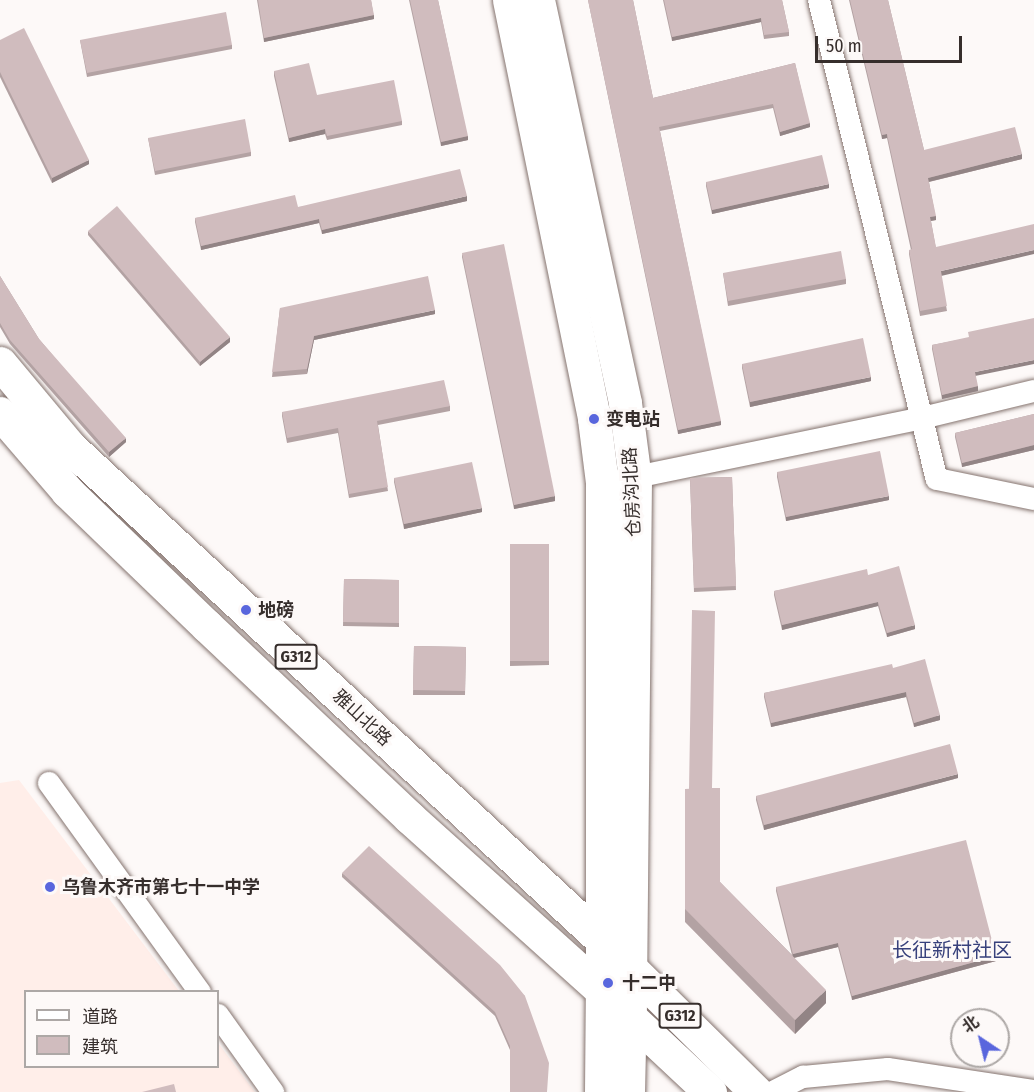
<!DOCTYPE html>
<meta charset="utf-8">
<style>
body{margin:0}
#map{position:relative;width:1034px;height:1092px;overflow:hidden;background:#fdf9f8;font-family:"Fira Sans Condensed","Noto Sans SC",sans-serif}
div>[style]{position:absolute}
.built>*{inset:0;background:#ffeee9}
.roads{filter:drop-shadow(0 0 2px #85746f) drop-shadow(0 0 2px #85746f)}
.minor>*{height:22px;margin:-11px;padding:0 11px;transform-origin:11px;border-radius:11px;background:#fff}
.primary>*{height:33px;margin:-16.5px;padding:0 16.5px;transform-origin:16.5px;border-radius:16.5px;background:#fff}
.trunk>*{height:33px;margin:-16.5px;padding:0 16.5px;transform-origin:16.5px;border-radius:16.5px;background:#fff}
.wall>*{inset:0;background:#b3a2a3}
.shaded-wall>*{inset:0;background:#928485}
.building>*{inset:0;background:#d0bcbe}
.dots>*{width:16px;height:16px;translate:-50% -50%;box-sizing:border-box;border:3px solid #fdf9f8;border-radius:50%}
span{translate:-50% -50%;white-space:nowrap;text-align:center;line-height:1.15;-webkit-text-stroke:6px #fdf9f8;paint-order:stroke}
.shield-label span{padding:2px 4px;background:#fdf9f8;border:2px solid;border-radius:4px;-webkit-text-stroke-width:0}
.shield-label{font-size:16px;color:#362e2c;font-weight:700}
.poi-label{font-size:18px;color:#362e2c;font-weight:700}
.left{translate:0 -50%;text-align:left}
.street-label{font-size:18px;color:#362e2c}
.neighbourhood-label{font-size:20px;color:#38417c}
.legend{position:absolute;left:24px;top:990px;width:195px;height:78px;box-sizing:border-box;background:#fdf9f8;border:2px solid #ada8a6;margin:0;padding:8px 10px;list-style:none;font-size:18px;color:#362e2c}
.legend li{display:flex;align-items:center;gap:12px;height:30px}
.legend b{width:30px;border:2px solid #ada8a6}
.north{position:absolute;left:950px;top:1008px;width:60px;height:60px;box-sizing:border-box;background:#fdf9f8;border:2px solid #ada8a6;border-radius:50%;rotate:325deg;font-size:16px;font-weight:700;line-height:24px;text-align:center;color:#362e2c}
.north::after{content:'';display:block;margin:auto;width:21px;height:27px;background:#5966dd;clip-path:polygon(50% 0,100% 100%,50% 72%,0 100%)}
.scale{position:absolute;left:815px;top:36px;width:147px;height:27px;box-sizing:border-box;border:3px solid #362e2c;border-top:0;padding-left:8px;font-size:18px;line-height:21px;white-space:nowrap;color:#362e2c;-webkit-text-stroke:4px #fdf9f8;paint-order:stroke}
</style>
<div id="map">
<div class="built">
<div style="clip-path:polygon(19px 780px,179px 991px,26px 992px,26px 1066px,218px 1066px,218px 1043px,255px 1092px,0 1092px,0 783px)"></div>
</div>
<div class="roads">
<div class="minor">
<div style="left:819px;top:0;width:493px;rotate:76.2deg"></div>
<div style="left:937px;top:479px;width:99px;rotate:11.7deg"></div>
<div style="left:621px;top:480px;width:307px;rotate:-11.6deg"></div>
<div style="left:922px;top:418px;width:115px;rotate:-13.6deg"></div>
<div style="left:49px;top:783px;width:258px;rotate:54.2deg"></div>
<div style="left:218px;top:1015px;width:95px;rotate:54.5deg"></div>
<div style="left:773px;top:1092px;width:34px;rotate:-27deg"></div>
<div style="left:803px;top:1077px;width:85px;rotate:-5.4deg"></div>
<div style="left:888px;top:1069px;width:148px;rotate:8.6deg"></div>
</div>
<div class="primary">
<div style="left:509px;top:0;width:428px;rotate:78.5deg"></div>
<div style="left:594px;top:419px;width:64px;rotate:82.8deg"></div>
<div style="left:602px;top:482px;width:482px;rotate:90deg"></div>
<div style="left:538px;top:0;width:412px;rotate:77.8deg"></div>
<div style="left:625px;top:403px;width:77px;rotate:82.5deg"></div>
<div style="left:635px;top:479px;width:509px;rotate:90.56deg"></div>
<div style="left:0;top:363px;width:109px;rotate:50.2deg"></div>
<div style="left:70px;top:447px;width:727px;rotate:42.83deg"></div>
<div style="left:0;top:413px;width:103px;rotate:49.3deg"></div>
<div style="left:67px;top:491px;width:194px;rotate:44deg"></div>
<div style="left:207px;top:626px;width:278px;rotate:43.4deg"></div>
<div style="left:409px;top:817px;width:260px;rotate:42deg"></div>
</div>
<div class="trunk">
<div style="left:603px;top:941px;width:215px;rotate:44.6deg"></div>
<div style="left:602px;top:991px;width:148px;rotate:43.1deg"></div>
<div style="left:601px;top:1092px;width:114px;rotate:-89.5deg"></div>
<div style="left:628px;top:1092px;width:88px;rotate:-88.7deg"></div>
</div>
</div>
<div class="wall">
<div style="clip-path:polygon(257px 0,371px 0,374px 19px,264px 42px)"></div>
<div style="clip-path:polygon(409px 0,438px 0,468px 140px,441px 146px)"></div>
<div style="clip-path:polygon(588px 0,633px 0,653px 98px,795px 63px,810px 127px,780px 136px,773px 108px,660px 131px,721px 425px,678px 434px)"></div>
<div style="clip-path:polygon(663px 0,782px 0,789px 32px,789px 36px,764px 39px,761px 22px,672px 41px)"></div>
<div style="clip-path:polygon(849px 0,888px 0,924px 150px,1022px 159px,929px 182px,936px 220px,931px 221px,947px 311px,920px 316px,909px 254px,909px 250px,911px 250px,887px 138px,882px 139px)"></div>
<div style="clip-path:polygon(0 40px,89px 164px,52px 183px,0 77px)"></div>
<div style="clip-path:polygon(80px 40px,232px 45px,232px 49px,87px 77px)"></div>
<div style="clip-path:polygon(274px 71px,317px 95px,402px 121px,402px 125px,327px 140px,325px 134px,289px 142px,274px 76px)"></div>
<div style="clip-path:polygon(148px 138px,251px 152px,251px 156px,155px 175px)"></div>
<div style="clip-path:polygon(706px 182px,829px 188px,712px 214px,706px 186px)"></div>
<div style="clip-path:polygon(467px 201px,322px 234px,319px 223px,201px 250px,195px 222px,195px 218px,298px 207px)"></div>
<div style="clip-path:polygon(88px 231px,230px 342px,200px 366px,88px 235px)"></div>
<div style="clip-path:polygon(462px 253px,555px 501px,514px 509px,462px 257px)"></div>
<div style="clip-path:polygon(723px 273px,846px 279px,846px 284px,728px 306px)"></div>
<div style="clip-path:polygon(0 276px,39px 339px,126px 442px,109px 457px,10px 344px,0 327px)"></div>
<div style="clip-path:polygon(280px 308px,435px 314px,314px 340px,307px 374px,272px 377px)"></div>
<div style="clip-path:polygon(968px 332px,978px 391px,942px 399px,932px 349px,932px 345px,969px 338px)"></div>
<div style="clip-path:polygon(742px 364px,871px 381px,750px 407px,742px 368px)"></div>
<div style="clip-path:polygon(450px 406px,450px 411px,378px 425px,388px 491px,349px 498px,338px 433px,287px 443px,282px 416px,282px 412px)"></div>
<div style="clip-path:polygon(1034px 414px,1034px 450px,962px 467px,955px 437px,955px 433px)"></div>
<div style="clip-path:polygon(777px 472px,889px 500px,786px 521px,777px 477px)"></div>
<div style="clip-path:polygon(732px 477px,736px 590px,694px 592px,690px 478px)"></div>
<div style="clip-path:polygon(394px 478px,482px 512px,404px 529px,394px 482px)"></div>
<div style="clip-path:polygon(510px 544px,549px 544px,549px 665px,510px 666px)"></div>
<div style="clip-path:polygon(868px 575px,915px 629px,887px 637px,878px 606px,782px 630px,774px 595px,774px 591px)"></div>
<div style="clip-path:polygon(344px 579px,399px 580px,399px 627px,343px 626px)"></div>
<div style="clip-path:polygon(414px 646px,466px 647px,465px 695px,413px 695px)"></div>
<div style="clip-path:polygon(893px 668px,940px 720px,914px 727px,906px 697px,771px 727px,764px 697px,764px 693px)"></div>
<div style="clip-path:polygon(958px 778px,764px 830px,756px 800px,756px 796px)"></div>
<div style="clip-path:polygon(712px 788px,720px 882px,792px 955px,776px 891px,776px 887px,996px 961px,852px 1000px,838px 947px,794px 958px,826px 1003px,795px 1034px,685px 922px,685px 789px)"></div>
<div style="clip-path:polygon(342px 873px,525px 996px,510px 1050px,495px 1016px,342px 877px)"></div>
</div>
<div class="shaded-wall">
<div style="clip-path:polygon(374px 15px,374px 19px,264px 42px,264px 38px)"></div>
<div style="clip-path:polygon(761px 18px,761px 22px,672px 41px,672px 37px)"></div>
<div style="clip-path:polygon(810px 123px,810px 127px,780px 136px,780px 132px)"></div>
<div style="clip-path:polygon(325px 129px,325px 134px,289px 142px,289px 138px)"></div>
<div style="clip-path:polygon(887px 134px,887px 138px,882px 139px,882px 135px)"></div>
<div style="clip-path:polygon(468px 136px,468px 140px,441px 146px,441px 142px)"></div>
<div style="clip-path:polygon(1022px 154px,1022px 159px,928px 182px,928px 178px)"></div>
<div style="clip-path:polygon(89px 160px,89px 164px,52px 183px,52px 178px)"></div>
<div style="clip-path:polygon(829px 184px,829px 188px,712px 214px,712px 210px)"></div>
<div style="clip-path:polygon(467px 196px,467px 201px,322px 234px,322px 230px)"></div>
<div style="clip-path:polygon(936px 216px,936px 220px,930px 221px,930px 217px)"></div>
<div style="clip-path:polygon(319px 219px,319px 223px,201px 250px,201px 246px)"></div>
<div style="clip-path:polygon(1034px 250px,1034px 254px,941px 276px,941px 271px)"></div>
<div style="clip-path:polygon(435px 310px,435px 314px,314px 340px,307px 374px,307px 369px,314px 336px)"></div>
<div style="clip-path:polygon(230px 337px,230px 342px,200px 366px,200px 362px)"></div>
<div style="clip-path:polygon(1034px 360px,1034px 364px,975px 376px,975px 372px)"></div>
<div style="clip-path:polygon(871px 377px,871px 381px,750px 407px,750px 402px)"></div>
<div style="clip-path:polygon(978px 386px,978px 391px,942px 399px,942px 395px)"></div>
<div style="clip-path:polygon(721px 421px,721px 425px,678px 434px,678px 430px)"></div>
<div style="clip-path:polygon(126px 438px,126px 442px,109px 457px,109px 452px)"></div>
<div style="clip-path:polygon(1034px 445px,1034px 450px,962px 467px,962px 463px)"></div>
<div style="clip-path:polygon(555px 496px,555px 501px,514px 509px,514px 505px)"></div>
<div style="clip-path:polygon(889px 496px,889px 500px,786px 521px,786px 517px)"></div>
<div style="clip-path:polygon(482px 508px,482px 512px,404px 529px,404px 524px)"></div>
<div style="clip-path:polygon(878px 602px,878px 606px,782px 630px,782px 625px)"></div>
<div style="clip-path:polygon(915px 625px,915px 629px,887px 637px,887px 633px)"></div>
<div style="clip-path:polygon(906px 692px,906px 697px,771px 727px,771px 723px)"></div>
<div style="clip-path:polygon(940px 715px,940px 720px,914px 727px,914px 723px)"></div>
<div style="clip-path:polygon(958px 774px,958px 778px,764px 830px,764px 825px)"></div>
<div style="clip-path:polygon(838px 943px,838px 947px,793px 958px,793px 954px)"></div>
<div style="clip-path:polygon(996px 956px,996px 961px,852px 1000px,852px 996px)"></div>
<div style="clip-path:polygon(826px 990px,826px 1003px,795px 1034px,795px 1020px)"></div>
</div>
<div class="building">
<div style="clip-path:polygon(258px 0,371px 0,374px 15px,264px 38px)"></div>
<div style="clip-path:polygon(410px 0,438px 0,468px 136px,441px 142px)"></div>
<div style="clip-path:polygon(588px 0,633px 0,653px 98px,795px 63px,810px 123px,780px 132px,773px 104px,659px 127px,721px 421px,678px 430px)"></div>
<div style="clip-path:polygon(664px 0,782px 0,789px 32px,764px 35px,761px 18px,672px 37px)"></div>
<div style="clip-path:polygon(850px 0,888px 0,924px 150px,1015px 127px,1022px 154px,928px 178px,936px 216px,930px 217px,936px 247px,1034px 224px,1034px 250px,941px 271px,947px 306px,920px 311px,909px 250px,912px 249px,887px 134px,882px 135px)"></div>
<div style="clip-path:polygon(226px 12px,232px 45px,87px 73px,80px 40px)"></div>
<div style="clip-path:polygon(24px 28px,89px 160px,52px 178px,0 72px,0 40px)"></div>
<div style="clip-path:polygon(309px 63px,317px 95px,394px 80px,402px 121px,327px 136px,325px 129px,289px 138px,274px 71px)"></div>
<div style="clip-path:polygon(245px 119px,251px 152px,155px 171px,148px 138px)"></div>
<div style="clip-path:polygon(822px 155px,829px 184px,712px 210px,706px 182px)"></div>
<div style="clip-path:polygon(460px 169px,467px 196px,322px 230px,319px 219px,201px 246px,195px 218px,295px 195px,298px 207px)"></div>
<div style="clip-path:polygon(117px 206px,230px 337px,200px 362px,88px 231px)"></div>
<div style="clip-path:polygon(504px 244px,555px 496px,514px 505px,462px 253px)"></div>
<div style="clip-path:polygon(841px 251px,846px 279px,728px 301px,723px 273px)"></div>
<div style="clip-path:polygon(0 276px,39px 339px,126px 438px,109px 452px,10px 340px,0 323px)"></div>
<div style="clip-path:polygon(428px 276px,435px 310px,314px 336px,307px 369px,272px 372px,280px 308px)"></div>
<div style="clip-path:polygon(1034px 318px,1034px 360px,975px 372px,978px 386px,942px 395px,932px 345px,969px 337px,968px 332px)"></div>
<div style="clip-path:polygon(863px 338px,871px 377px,750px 402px,742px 364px)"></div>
<div style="clip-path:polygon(444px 380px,450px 406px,377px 421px,388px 487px,349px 494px,338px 428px,287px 438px,282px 412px)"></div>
<div style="clip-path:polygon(1034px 414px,1034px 445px,962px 463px,955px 433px)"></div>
<div style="clip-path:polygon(880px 451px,889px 496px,786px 517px,777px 472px)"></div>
<div style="clip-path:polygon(472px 462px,482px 508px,404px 524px,394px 478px)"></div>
<div style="clip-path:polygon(732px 477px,736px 586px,694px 588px,690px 478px)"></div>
<div style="clip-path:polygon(510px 544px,549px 544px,549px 661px,510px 661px)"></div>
<div style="clip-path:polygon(899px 566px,915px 625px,887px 633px,878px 602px,782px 625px,774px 591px,867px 569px,868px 575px)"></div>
<div style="clip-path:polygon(344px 579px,399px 580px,399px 623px,343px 622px)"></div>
<div style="clip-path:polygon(692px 610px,715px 611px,712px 788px,720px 788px,720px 882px,826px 990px,795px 1020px,685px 909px,685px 789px,689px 789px)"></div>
<div style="clip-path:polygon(414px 646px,466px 647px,465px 691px,413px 690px)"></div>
<div style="clip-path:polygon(925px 659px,940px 715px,914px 723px,906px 692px,771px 723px,764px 693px,892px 664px,893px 668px)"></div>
<div style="clip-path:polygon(950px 744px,958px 774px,764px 825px,756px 796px)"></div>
<div style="clip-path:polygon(966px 840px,996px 956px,852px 996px,838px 943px,793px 954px,776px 887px)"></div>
<div style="clip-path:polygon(369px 846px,500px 965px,525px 996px,549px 1063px,547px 1092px,510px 1092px,510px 1046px,495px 1012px,342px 873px)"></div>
<div style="clip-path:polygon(174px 1084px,176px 1092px,142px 1092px)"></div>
</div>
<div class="dots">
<div style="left:594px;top:419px;background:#5966dd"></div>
<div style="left:246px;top:610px;background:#5966dd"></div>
<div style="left:50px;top:887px;background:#5966dd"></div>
<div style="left:608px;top:983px;background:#5966dd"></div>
</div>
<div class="shield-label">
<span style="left:296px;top:657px">G312</span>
<span style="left:680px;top:1016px">G312</span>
</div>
<div class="poi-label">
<span class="left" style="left:606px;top:419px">变电站</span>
<span class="left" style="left:258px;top:610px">地磅</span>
<span class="left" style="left:62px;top:887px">乌鲁木齐市第七十一中学</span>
<span class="left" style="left:622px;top:983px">十二中</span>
</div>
<div class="street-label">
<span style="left:632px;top:492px;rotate:-93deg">仓房沟北路</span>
<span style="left:362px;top:718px;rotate:43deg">雅山北路</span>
</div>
<div class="neighbourhood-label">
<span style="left:952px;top:950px">长征新村社区</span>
</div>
<ul class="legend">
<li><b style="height:8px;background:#fff"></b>道路</li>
<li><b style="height:16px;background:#d0bcbe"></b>建筑</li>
</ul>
<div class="north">北</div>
<div class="scale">50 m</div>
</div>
